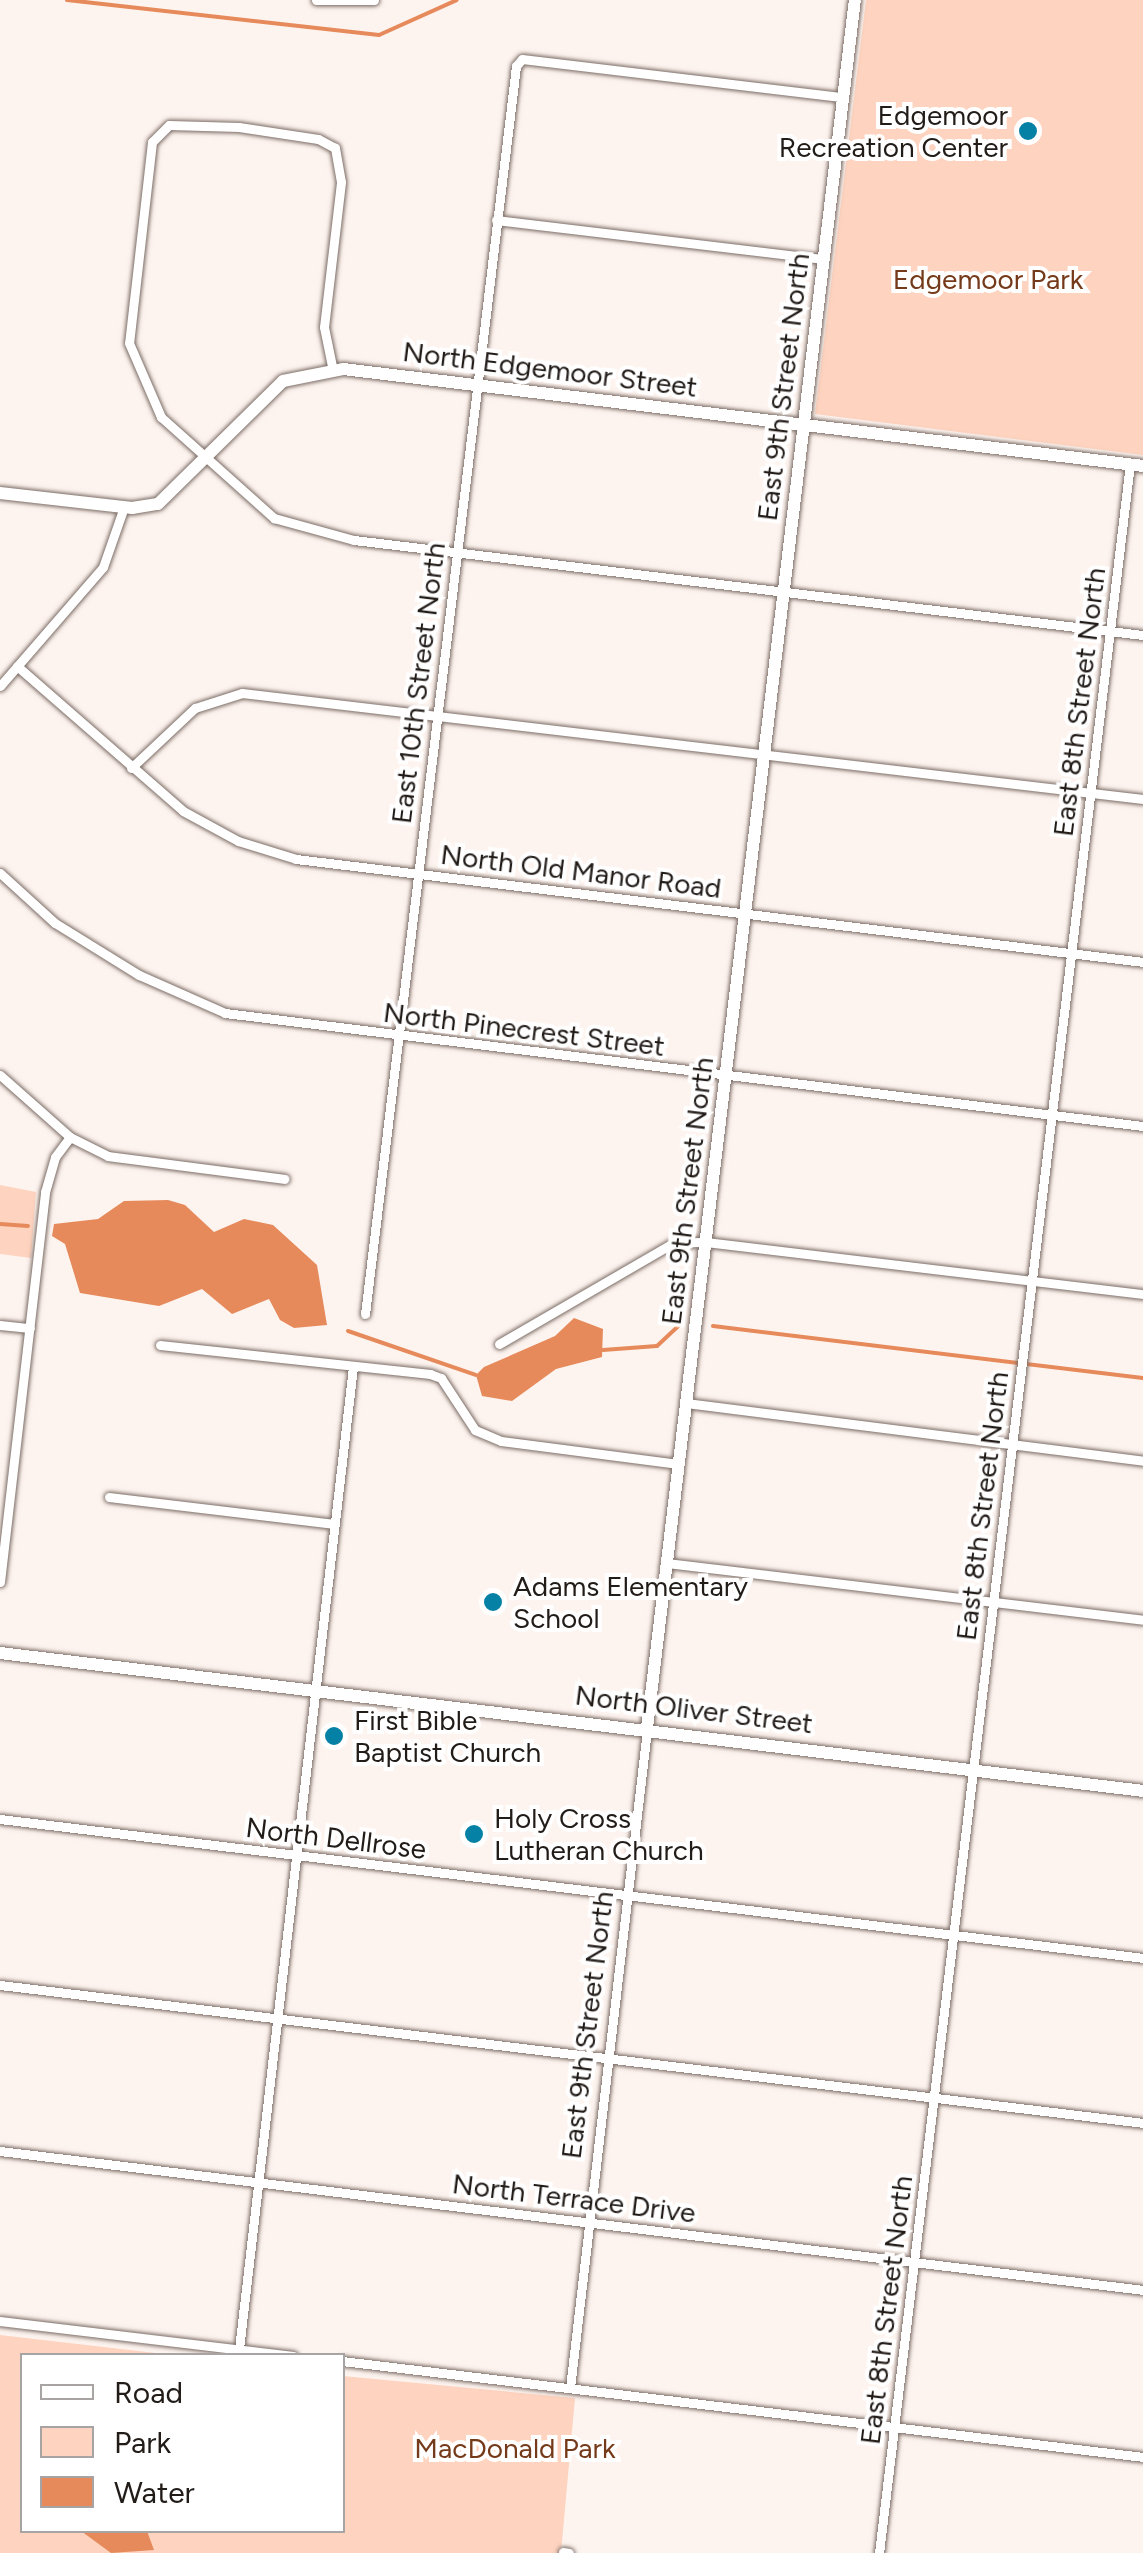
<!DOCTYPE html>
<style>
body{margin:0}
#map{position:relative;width:1143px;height:2553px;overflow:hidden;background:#fef4ef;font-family:Figtree,sans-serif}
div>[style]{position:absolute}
.green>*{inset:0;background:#fed4c0}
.water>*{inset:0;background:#e68a5b}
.stream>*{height:4px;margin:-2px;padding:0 2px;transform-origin:2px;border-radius:2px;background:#e68a5b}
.roads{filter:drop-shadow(0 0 2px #7b6c65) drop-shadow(0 0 2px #7b6c65)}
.street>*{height:9px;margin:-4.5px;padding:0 4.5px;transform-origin:4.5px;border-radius:4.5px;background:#fff}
.secondary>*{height:12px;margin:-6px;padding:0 6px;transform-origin:6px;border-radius:6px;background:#fff}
.dots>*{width:28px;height:28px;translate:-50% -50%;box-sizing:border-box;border:5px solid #fff;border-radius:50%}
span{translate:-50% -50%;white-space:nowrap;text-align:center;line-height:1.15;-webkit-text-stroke:8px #fff;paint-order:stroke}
.poi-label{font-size:28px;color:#221c19}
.right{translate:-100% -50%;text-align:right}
.left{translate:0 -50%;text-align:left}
.park-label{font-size:28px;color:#753a19}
.street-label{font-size:28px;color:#221c19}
.legend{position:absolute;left:20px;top:2353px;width:325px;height:180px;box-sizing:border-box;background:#fff;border:2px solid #a7a4a3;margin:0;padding:12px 18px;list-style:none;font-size:30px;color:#221c19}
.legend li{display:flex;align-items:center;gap:20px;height:50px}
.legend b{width:50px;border:2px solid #a7a4a3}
</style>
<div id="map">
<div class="green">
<div style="clip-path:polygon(866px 0,1143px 0,1143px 455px,815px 414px)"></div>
<div style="clip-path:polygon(0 1185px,36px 1192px,31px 1258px,0 1254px)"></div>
<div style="clip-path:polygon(0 2335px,173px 2355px,22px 2356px,22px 2530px,342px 2530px,343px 2376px,575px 2398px,561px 2553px,0 2553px)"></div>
</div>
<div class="water">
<div style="clip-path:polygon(168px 1200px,185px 1205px,214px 1232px,244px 1219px,273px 1225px,317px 1265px,327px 1325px,294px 1328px,280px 1320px,269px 1299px,232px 1314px,202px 1289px,159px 1306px,80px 1293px,65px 1244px,52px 1236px,54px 1224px,98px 1219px,124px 1201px)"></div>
<div style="clip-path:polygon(574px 1318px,603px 1329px,602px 1357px,556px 1369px,512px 1401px,482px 1396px,476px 1375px,484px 1367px,555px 1336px)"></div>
<div style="clip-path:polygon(81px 2531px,147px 2531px,154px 2550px,111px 2553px)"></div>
</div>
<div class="stream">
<div style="left:67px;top:0;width:314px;rotate:6.4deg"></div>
<div style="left:379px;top:35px;width:85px;rotate:-24.2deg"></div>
<div style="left:0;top:1224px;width:28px;rotate:4deg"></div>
<div style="left:713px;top:1326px;width:433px;rotate:6.9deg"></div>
<div style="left:348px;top:1331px;width:135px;rotate:19deg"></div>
<div style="left:603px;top:1350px;width:54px;rotate:-4.2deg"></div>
<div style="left:657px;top:1346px;width:34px;rotate:-43deg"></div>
</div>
<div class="roads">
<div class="street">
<div style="left:316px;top:0;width:58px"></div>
<div style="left:496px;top:220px;width:330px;rotate:6.8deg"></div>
<div style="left:333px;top:371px;width:45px;rotate:-101.6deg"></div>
<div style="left:324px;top:327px;width:146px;rotate:-83.3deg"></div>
<div style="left:341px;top:182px;width:35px;rotate:-100deg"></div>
<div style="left:335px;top:148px;width:19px;rotate:-152deg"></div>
<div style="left:318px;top:139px;width:80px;rotate:-171.4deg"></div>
<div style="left:239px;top:127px;width:70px;rotate:-178.4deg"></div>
<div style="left:169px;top:125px;width:24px;rotate:135deg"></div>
<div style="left:152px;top:142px;width:202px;rotate:96.5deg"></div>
<div style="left:129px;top:343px;width:81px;rotate:66.6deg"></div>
<div style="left:161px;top:417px;width:152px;rotate:41.8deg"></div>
<div style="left:274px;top:518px;width:83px;rotate:15.4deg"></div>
<div style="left:354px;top:540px;width:795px;rotate:6.87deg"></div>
<div style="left:17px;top:666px;width:220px;rotate:41.1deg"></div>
<div style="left:183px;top:811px;width:63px;rotate:28.6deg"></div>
<div style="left:238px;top:841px;width:61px;rotate:17.2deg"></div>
<div style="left:296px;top:859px;width:853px;rotate:6.93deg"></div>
<div style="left:0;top:686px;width:157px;rotate:-49.1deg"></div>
<div style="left:103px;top:567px;width:64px;rotate:-70.7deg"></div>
<div style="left:131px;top:768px;width:88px;rotate:-43.2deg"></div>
<div style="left:195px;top:708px;width:49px;rotate:-17.7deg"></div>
<div style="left:242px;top:693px;width:907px;rotate:6.71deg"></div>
<div style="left:0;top:873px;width:74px;rotate:42.3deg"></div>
<div style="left:55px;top:923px;width:99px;rotate:31.8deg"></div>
<div style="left:139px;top:975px;width:94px;rotate:23.8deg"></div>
<div style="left:225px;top:1013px;width:925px;rotate:7.02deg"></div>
<div style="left:0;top:1075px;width:94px;rotate:41.5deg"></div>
<div style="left:70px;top:1137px;width:42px;rotate:26.6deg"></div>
<div style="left:108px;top:1156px;width:178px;rotate:7.4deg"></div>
<div style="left:365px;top:1314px;width:1257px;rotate:-83.1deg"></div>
<div style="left:516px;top:66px;width:9px;rotate:-49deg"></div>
<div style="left:522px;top:59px;width:323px;rotate:6.8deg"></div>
<div style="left:0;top:1325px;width:30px;rotate:6deg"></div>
<div style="left:499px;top:1344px;width:201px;rotate:-30.1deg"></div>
<div style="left:673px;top:1243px;width:33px;rotate:-2deg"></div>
<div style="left:706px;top:1242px;width:440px;rotate:6.8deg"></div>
<div style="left:160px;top:1345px;width:272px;rotate:6.1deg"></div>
<div style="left:430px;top:1374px;width:12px;rotate:20deg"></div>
<div style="left:441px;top:1378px;width:62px;rotate:56.8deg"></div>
<div style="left:475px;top:1430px;width:28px;rotate:23deg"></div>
<div style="left:501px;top:1441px;width:179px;rotate:7.4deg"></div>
<div style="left:686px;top:1403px;width:461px;rotate:7.2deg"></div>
<div style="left:109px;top:1497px;width:227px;rotate:6.8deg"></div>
<div style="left:667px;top:1563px;width:479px;rotate:6.8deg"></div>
<div style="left:0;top:1582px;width:393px;rotate:-83.4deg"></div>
<div style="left:45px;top:1192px;width:36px;rotate:-74deg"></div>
<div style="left:55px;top:1157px;width:25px;rotate:-53deg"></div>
<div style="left:0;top:1819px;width:1151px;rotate:6.93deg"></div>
<div style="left:0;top:1985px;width:1151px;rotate:6.88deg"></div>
<div style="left:0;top:2151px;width:1151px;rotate:6.93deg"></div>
<div style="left:0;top:2321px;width:295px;rotate:6.8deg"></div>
<div style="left:239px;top:2349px;width:989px;rotate:-83.38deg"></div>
<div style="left:342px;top:2361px;width:807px;rotate:6.83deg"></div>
<div style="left:570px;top:2388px;width:662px;rotate:-83.33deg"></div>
<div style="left:563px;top:2552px;width:6px;rotate:9deg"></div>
<div style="left:879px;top:2553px;width:2104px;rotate:-83.15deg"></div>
</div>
<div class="secondary">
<div style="left:0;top:493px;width:133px;rotate:6.5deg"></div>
<div style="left:132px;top:508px;width:26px;rotate:-9deg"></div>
<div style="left:158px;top:504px;width:175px;rotate:-44.5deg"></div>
<div style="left:283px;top:381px;width:61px;rotate:-11.3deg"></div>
<div style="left:343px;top:369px;width:806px;rotate:6.91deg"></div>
<div style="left:0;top:1653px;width:1151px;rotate:6.88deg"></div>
<div style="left:647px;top:1728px;width:1740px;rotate:-83.14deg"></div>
</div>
</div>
<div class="dots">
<div style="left:1028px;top:131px;background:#0581a6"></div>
<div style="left:493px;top:1602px;background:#0581a6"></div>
<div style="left:334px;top:1736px;background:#0581a6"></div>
<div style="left:474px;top:1834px;background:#0581a6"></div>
</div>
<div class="poi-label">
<span class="right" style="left:1008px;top:131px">Edgemoor<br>Recreation Center</span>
<span class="left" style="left:513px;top:1602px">Adams Elementary<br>School</span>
<span class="left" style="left:354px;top:1736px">First Bible<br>Baptist Church</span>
<span class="left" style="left:494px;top:1834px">Holy Cross<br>Lutheran Church</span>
</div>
<div class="park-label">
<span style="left:988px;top:279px">Edgemoor Park</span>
<span style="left:515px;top:2448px">MacDonald Park</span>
</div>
<div class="street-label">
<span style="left:550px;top:369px;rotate:7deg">North Edgemoor Street</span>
<span style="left:783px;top:387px;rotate:-83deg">East 9th Street North</span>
<span style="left:418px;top:683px;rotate:-83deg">East 10th Street North</span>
<span style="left:1079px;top:702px;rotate:-83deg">East 8th Street North</span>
<span style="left:581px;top:871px;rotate:7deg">North Old Manor Road</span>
<span style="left:524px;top:1029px;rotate:7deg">North Pinecrest Street</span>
<span style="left:687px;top:1191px;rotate:-83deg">East 9th Street North</span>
<span style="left:982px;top:1506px;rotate:-83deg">East 8th Street North</span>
<span style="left:694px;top:1709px;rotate:7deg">North Oliver Street</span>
<span style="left:336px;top:1838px;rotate:7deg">North Dellrose</span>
<span style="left:587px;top:2025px;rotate:-83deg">East 9th Street North</span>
<span style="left:574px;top:2198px;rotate:7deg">North Terrace Drive</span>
<span style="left:886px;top:2310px;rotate:-83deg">East 8th Street North</span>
</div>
<ul class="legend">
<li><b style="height:12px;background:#fff"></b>Road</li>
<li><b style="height:28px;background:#fed4c0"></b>Park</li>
<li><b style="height:28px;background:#e68a5b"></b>Water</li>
</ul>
</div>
